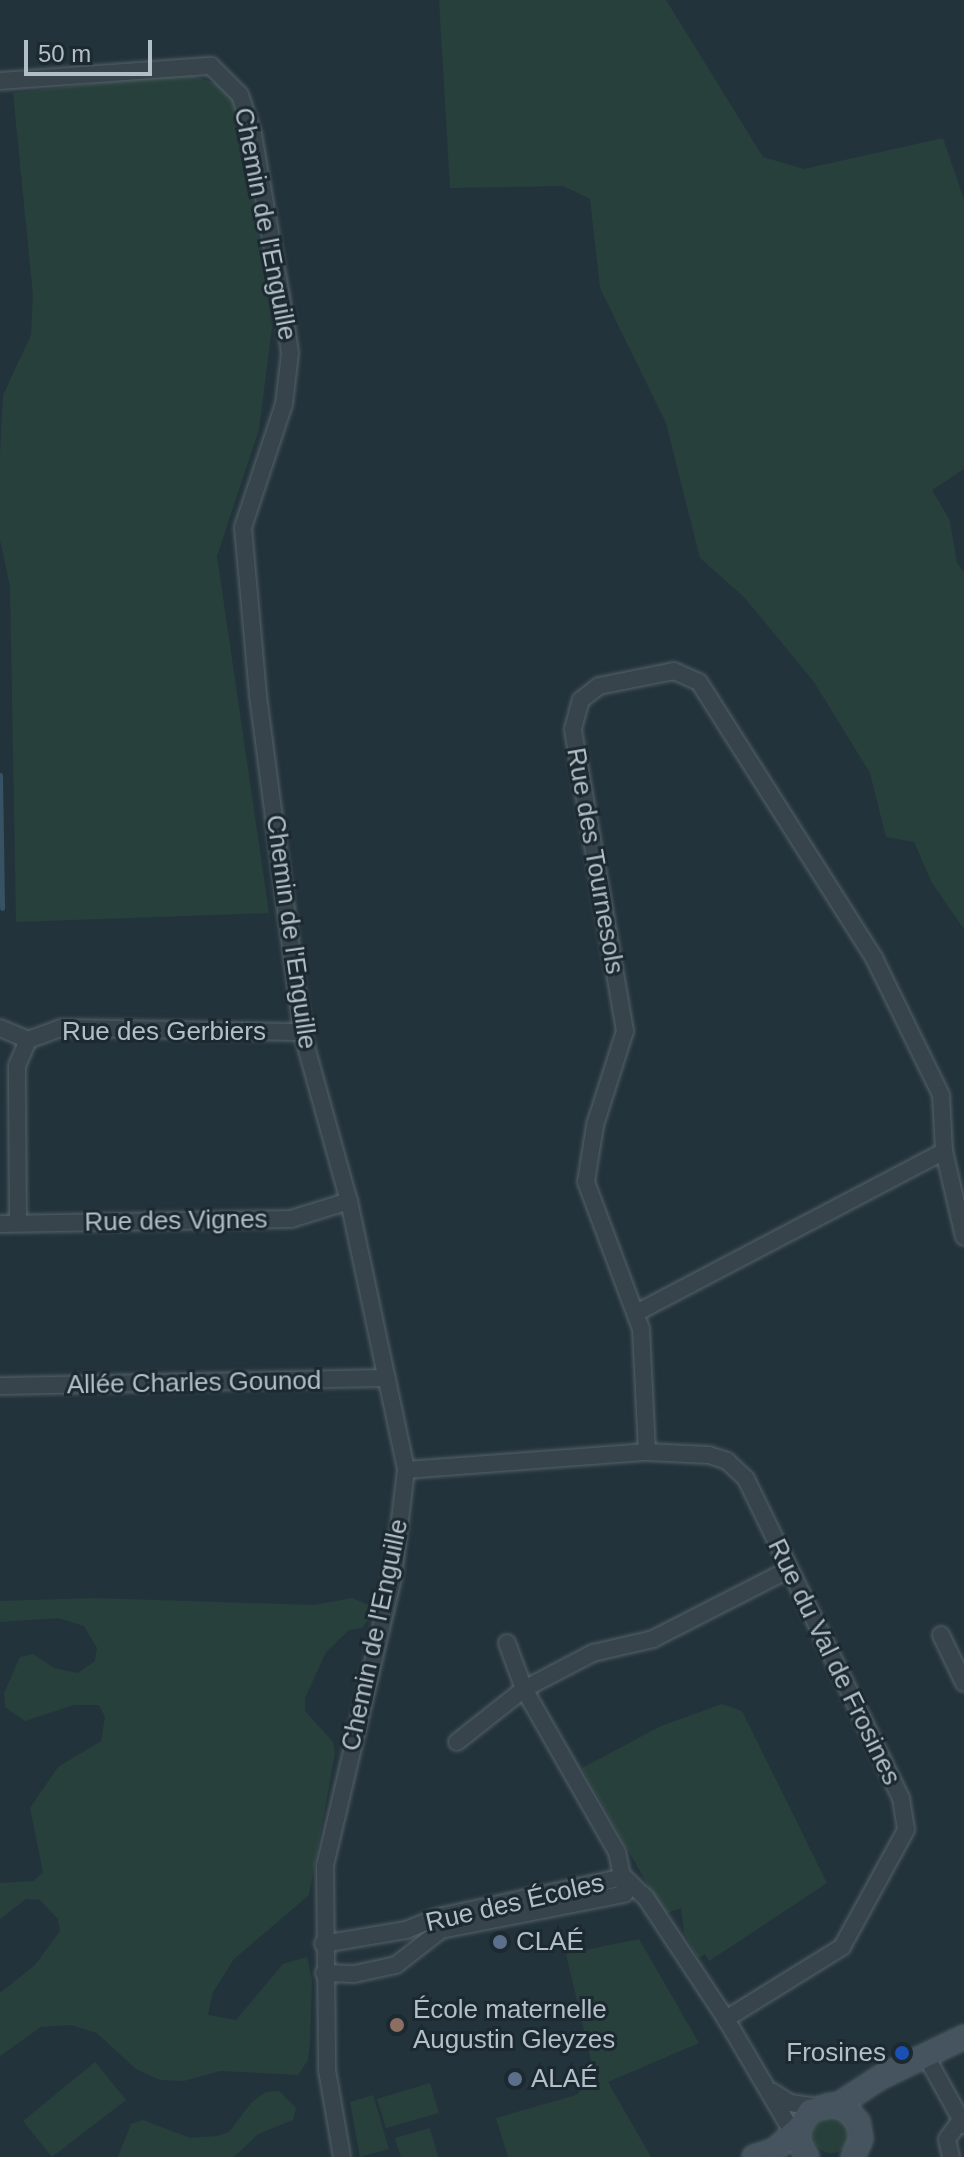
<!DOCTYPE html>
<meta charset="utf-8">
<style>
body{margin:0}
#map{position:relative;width:964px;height:2157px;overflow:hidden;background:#23333b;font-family:Helvetica,sans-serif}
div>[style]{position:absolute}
.green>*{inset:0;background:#28403c}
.round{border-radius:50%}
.stream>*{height:5px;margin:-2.5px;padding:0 2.5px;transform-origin:2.5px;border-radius:2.5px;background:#375262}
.roads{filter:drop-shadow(0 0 2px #556269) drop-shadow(0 0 2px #556269)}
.minor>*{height:16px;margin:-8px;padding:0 8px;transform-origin:8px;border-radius:8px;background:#37444c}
.secondary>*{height:22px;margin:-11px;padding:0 11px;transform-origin:11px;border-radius:11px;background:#45545f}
.dots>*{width:22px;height:22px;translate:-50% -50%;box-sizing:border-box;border:4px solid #1c2930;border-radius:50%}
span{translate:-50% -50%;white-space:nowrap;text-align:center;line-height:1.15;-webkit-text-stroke:6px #1c2930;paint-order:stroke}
.street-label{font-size:26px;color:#b2bfc7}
.poi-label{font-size:26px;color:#b2bfc7}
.left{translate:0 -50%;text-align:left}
.right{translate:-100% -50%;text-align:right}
.scale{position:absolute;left:24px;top:40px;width:128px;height:36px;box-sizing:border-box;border:4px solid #b2bfc7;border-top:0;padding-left:10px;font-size:24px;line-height:28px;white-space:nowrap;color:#b2bfc7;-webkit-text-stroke:6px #1c2930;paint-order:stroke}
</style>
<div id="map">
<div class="green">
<div style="clip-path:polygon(439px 0,666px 0,763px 157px,804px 169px,943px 138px,964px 200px,964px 469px,932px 490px,950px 521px,957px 563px,964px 572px,964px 929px,932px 883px,914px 842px,886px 837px,870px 773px,814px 682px,744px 597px,700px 558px,666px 423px,600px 288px,590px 199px,563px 186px,450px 188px)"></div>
<div style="clip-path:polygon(186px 73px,217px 84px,238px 101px,272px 327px,259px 430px,217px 556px,269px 913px,16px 922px,10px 586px,0 540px,0 455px,3px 395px,31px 335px,33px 295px,13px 93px)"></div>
<div style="clip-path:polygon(93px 1598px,314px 1605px,352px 1598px,369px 1605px,369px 1619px,362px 1628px,349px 1630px,326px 1652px,305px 1698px,305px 1711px,333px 1742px,335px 1754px,309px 1895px,234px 1959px,213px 1992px,208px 2015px,236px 2020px,283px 1964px,307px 1957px,312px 1980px,310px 2042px,308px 2060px,298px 2075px,220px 2071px,184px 2081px,160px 2080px,136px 2069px,97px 2033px,71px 2025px,41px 2027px,0 2056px,0 1993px,35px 1965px,60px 1931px,58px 1919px,40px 1900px,26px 1899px,0 1919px,0 1883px,34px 1881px,43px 1872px,30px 1808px,58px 1767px,101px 1741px,105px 1717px,99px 1705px,74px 1705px,25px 1721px,5px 1707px,4px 1693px,20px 1657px,33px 1654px,54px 1668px,78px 1673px,95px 1661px,97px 1648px,84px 1626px,59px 1618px,0 1622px,0 1601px)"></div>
<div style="clip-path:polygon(722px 1704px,742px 1711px,827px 1883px,709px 1961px,705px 1954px,698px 1958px,684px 1933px,681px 1908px,664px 1914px,582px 1768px,661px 1726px)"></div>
<div style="clip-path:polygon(639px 1939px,699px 2043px,608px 2082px,651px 2157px,508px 2157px,496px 2118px,576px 2095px,595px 2077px,566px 1954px)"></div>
<div style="clip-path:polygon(95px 2062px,126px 2100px,52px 2157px,23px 2121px)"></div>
<div style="clip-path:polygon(430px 2083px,439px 2113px,386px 2128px,377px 2099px)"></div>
<div style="clip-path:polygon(279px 2091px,296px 2108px,293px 2120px,258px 2134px,234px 2157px,118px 2157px,131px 2124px,143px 2120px,190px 2138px,217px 2136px,229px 2132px,252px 2102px,266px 2092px)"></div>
<div style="clip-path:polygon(373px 2095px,389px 2149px,360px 2157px,350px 2102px)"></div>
<div class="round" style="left:813px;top:2117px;width:36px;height:36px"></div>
<div style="clip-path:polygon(430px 2128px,438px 2157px,401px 2157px,395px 2138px)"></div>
</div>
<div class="stream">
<div style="left:0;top:775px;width:133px;rotate:89.1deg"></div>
</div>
<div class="roads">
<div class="minor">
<div style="left:0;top:81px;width:212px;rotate:-4.1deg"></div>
<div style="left:211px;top:66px;width:41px;rotate:45deg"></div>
<div style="left:240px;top:95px;width:41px;rotate:71.6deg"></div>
<div style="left:253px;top:134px;width:194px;rotate:80.2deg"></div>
<div style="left:286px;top:325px;width:28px;rotate:82deg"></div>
<div style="left:290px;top:353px;width:51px;rotate:96.7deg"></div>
<div style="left:284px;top:404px;width:130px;rotate:108.4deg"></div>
<div style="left:243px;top:527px;width:170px;rotate:84.9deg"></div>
<div style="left:258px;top:696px;width:339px;rotate:82.5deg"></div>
<div style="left:302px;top:1032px;width:175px;rotate:74.5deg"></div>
<div style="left:349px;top:1201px;width:275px;rotate:78deg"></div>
<div style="left:406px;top:1470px;width:109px;rotate:96.9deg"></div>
<div style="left:393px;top:1578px;width:295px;rotate:103.3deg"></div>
<div style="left:325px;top:1865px;width:205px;rotate:89.4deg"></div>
<div style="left:327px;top:2070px;width:88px;rotate:80.2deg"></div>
<div style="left:0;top:1028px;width:30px;rotate:23deg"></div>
<div style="left:18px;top:1223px;width:157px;rotate:-90.4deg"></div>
<div style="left:17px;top:1066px;width:28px;rotate:-67deg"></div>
<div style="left:28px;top:1040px;width:35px;rotate:-20deg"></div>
<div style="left:61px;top:1028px;width:241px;rotate:1deg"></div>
<div style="left:0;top:1224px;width:291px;rotate:-1deg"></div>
<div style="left:291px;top:1219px;width:61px;rotate:-17.2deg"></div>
<div style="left:636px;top:1313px;width:348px;rotate:-27.7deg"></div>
<div style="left:0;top:1386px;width:387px;rotate:-1.2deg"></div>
<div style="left:647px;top:1452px;width:123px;rotate:-92.8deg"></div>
<div style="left:641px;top:1329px;width:157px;rotate:-110.5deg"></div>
<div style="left:586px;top:1182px;width:58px;rotate:-81deg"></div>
<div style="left:595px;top:1125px;width:99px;rotate:-72.3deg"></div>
<div style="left:625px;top:1031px;width:306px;rotate:-99.8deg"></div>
<div style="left:573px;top:729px;width:30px;rotate:-75deg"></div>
<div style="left:581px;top:700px;width:23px;rotate:-38deg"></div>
<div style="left:599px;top:686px;width:76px;rotate:-11.3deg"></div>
<div style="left:674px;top:671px;width:27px;rotate:24deg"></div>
<div style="left:699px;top:682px;width:327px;rotate:57.6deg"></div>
<div style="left:874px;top:958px;width:153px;rotate:63.9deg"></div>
<div style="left:941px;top:1095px;width:56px;rotate:86.9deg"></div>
<div style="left:944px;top:1151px;width:88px;rotate:76.9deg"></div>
<div style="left:406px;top:1470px;width:242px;rotate:-4.3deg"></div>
<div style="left:647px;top:1452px;width:62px;rotate:2.8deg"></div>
<div style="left:709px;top:1455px;width:19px;rotate:18deg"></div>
<div style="left:727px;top:1461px;width:26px;rotate:43deg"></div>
<div style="left:746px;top:1479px;width:355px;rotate:64.1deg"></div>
<div style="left:901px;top:1798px;width:32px;rotate:81deg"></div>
<div style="left:906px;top:1830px;width:133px;rotate:118.7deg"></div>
<div style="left:842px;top:1947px;width:137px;rotate:148.2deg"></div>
<div style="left:941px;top:1635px;width:53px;rotate:64.4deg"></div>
<div style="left:507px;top:1643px;width:49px;rotate:69.7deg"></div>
<div style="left:524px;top:1689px;width:188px;rotate:60.3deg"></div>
<div style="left:617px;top:1852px;width:33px;rotate:78deg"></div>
<div style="left:457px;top:1742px;width:85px;rotate:-38.3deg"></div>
<div style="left:524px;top:1689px;width:78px;rotate:-27.6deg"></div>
<div style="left:593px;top:1653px;width:62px;rotate:-13.1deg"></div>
<div style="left:653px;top:1639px;width:152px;rotate:-27.1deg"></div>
<div style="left:323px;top:1944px;width:84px;rotate:-9.6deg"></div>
<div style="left:406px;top:1930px;width:35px;rotate:-22deg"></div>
<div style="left:438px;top:1917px;width:190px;rotate:-12.1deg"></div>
<div style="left:624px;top:1877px;width:30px;rotate:44deg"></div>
<div style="left:646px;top:1898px;width:145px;rotate:56.5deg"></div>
<div style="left:726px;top:2019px;width:140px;rotate:59.6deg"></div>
<div style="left:324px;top:1973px;width:30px;rotate:2deg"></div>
<div style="left:354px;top:1974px;width:43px;rotate:-12.1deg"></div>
<div style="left:396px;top:1965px;width:57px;rotate:-37.9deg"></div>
<div style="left:441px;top:1930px;width:187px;rotate:-11.1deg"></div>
<div style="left:927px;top:2058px;width:77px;rotate:61.1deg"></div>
<div style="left:773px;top:2092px;width:20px;rotate:33deg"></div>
<div style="left:790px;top:2103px;width:29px;rotate:8deg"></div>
<div style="left:951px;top:2157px;width:18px;rotate:-103deg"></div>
<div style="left:947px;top:2139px;width:24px;rotate:-54deg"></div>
</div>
<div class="secondary">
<div style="left:838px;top:2105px;width:51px;rotate:-33.1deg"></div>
<div style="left:881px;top:2077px;width:92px;rotate:-25.7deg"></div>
<div style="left:754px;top:2157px;width:22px;rotate:-18deg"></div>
<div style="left:775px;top:2150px;width:34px;rotate:-43deg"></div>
<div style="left:807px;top:2157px;width:17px;rotate:-118deg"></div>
<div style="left:799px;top:2142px;width:15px;rotate:-86deg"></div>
<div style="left:800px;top:2127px;width:19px;rotate:-58deg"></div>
<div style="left:810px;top:2111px;width:22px;rotate:-16deg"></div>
<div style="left:831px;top:2105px;width:16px;rotate:15deg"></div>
<div style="left:846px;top:2109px;width:18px;rotate:47deg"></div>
<div style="left:858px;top:2122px;width:17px;rotate:80deg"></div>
<div style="left:861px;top:2139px;width:20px;rotate:114deg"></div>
</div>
</div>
<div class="dots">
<div style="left:500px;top:1942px;background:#5c6f8a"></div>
<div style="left:397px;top:2025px;background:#8d6e63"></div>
<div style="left:902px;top:2053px;background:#1a4fb4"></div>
<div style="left:515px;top:2079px;background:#5c6f8a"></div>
</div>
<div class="street-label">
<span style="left:265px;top:224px;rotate:79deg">Chemin de l'Enguille</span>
<span style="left:595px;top:861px;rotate:80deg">Rue des Tournesols</span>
<span style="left:291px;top:932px;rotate:82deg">Chemin de l'Enguille</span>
<span style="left:164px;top:1032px">Rue des Gerbiers</span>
<span style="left:176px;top:1221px;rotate:-1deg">Rue des Vignes</span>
<span style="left:194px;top:1383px;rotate:-1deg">Allée Charles Gounod</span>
<span style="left:375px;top:1635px;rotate:-78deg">Chemin de l'Enguille</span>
<span style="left:834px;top:1662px;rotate:64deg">Rue du Val de Frosines</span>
<span style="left:515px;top:1903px;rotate:-13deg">Rue des Écoles</span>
</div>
<div class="poi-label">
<span class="left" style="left:516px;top:1942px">CLAÉ</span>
<span class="left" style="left:413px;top:2025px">École maternelle<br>Augustin Gleyzes</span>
<span class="right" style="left:886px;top:2053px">Frosines</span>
<span class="left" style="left:531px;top:2079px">ALAÉ</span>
</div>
<div class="scale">50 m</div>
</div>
